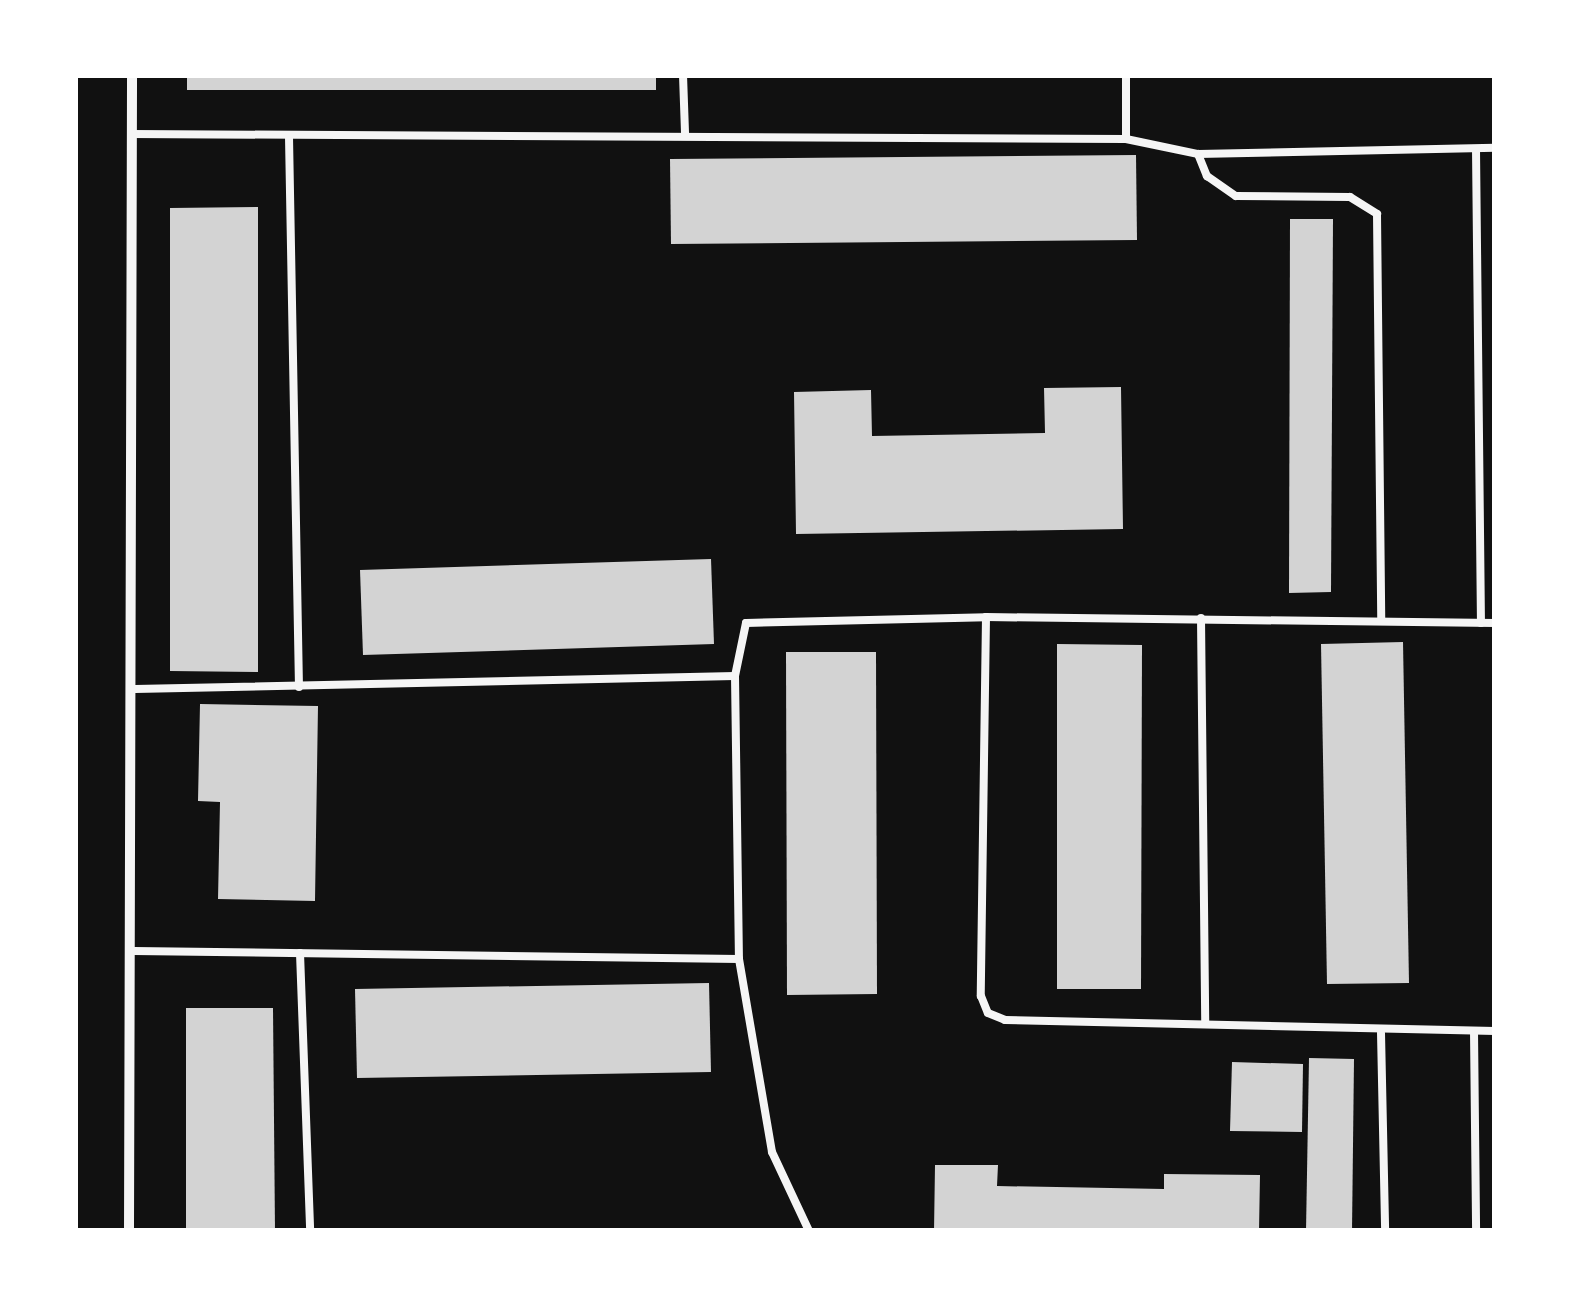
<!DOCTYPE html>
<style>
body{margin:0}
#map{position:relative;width:1570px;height:1306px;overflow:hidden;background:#111;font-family:"PT Sans",sans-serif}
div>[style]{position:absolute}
.building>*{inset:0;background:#d3d3d3}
.service>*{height:8px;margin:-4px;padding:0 4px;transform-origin:4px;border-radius:4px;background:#f5f5f5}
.minor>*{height:10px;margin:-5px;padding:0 5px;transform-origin:5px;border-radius:5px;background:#f5f5f5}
span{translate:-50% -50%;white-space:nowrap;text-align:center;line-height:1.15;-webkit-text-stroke:10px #fff;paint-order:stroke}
.frame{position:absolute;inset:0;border:78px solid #fff;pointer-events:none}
</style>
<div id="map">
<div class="building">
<div style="clip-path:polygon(187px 75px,656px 75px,656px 90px,187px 90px)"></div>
<div style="clip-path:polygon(1136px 155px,1137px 240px,671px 244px,670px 159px)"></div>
<div style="clip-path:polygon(258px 207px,258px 672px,170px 671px,170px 208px)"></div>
<div style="clip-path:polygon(1290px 219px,1333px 219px,1331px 592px,1289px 593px)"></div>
<div style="clip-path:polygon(1121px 387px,1123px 529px,796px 534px,794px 392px,871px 390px,872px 436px,1045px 433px,1044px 388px)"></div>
<div style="clip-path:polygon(711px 559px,714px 644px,363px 655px,360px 570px)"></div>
<div style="clip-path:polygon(1403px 642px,1409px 983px,1327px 984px,1321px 644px)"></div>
<div style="clip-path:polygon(1057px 644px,1142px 645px,1141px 989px,1057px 989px)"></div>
<div style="clip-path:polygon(786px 652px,876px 652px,877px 994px,787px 995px)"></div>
<div style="clip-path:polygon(200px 704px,318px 706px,315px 901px,218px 899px,220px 802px,198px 801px)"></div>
<div style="clip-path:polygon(709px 983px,711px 1072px,357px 1078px,355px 989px)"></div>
<div style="clip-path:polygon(186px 1008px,273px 1008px,275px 1231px,186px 1231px)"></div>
<div style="clip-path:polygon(1309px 1058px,1354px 1059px,1352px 1231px,1306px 1231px)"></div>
<div style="clip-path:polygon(1232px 1062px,1303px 1064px,1302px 1132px,1230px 1131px)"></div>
<div style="clip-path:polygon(935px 1165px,998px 1165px,997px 1186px,1164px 1189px,1164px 1174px,1260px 1175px,1259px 1231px,934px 1231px)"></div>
</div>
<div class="service">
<div style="left:683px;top:75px;width:58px;rotate:88deg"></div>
<div style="left:1126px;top:75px;width:64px;rotate:90deg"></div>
<div style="left:131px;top:134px;width:995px;rotate:0.29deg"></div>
<div style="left:1126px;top:139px;width:74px;rotate:11.8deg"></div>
<div style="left:1198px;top:154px;width:297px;rotate:-1.2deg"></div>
<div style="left:289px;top:137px;width:550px;rotate:88.96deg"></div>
<div style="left:1476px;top:149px;width:474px;rotate:89.4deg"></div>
<div style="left:1198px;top:154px;width:24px;rotate:68deg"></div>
<div style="left:1207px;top:176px;width:35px;rotate:35deg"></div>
<div style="left:1236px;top:196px;width:114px;rotate:0.5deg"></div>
<div style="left:1350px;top:197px;width:32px;rotate:32deg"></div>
<div style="left:1377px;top:214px;width:405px;rotate:89.4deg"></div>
<div style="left:986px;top:617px;width:379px;rotate:90.8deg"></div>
<div style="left:981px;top:996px;width:18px;rotate:68deg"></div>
<div style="left:988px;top:1013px;width:18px;rotate:22deg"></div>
<div style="left:1005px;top:1020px;width:490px;rotate:1.3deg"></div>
<div style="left:1201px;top:618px;width:405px;rotate:89.4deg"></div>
<div style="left:735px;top:676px;width:283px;rotate:89.2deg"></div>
<div style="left:739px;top:959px;width:196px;rotate:80.3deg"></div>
<div style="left:772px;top:1152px;width:87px;rotate:64.9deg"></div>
<div style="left:135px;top:689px;width:600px;rotate:-1.24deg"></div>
<div style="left:735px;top:676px;width:54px;rotate:-78.3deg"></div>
<div style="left:746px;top:623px;width:240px;rotate:-1.4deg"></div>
<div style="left:986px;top:617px;width:509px;rotate:0.68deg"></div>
<div style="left:134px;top:951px;width:605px;rotate:0.76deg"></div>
<div style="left:300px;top:953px;width:278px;rotate:87.9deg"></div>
<div style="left:1474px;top:1031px;width:200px;rotate:89.4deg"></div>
<div style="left:1381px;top:1033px;width:198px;rotate:88.8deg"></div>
</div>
<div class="minor">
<div style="left:129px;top:1231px;width:1156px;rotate:-89.85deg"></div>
</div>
<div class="frame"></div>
</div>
